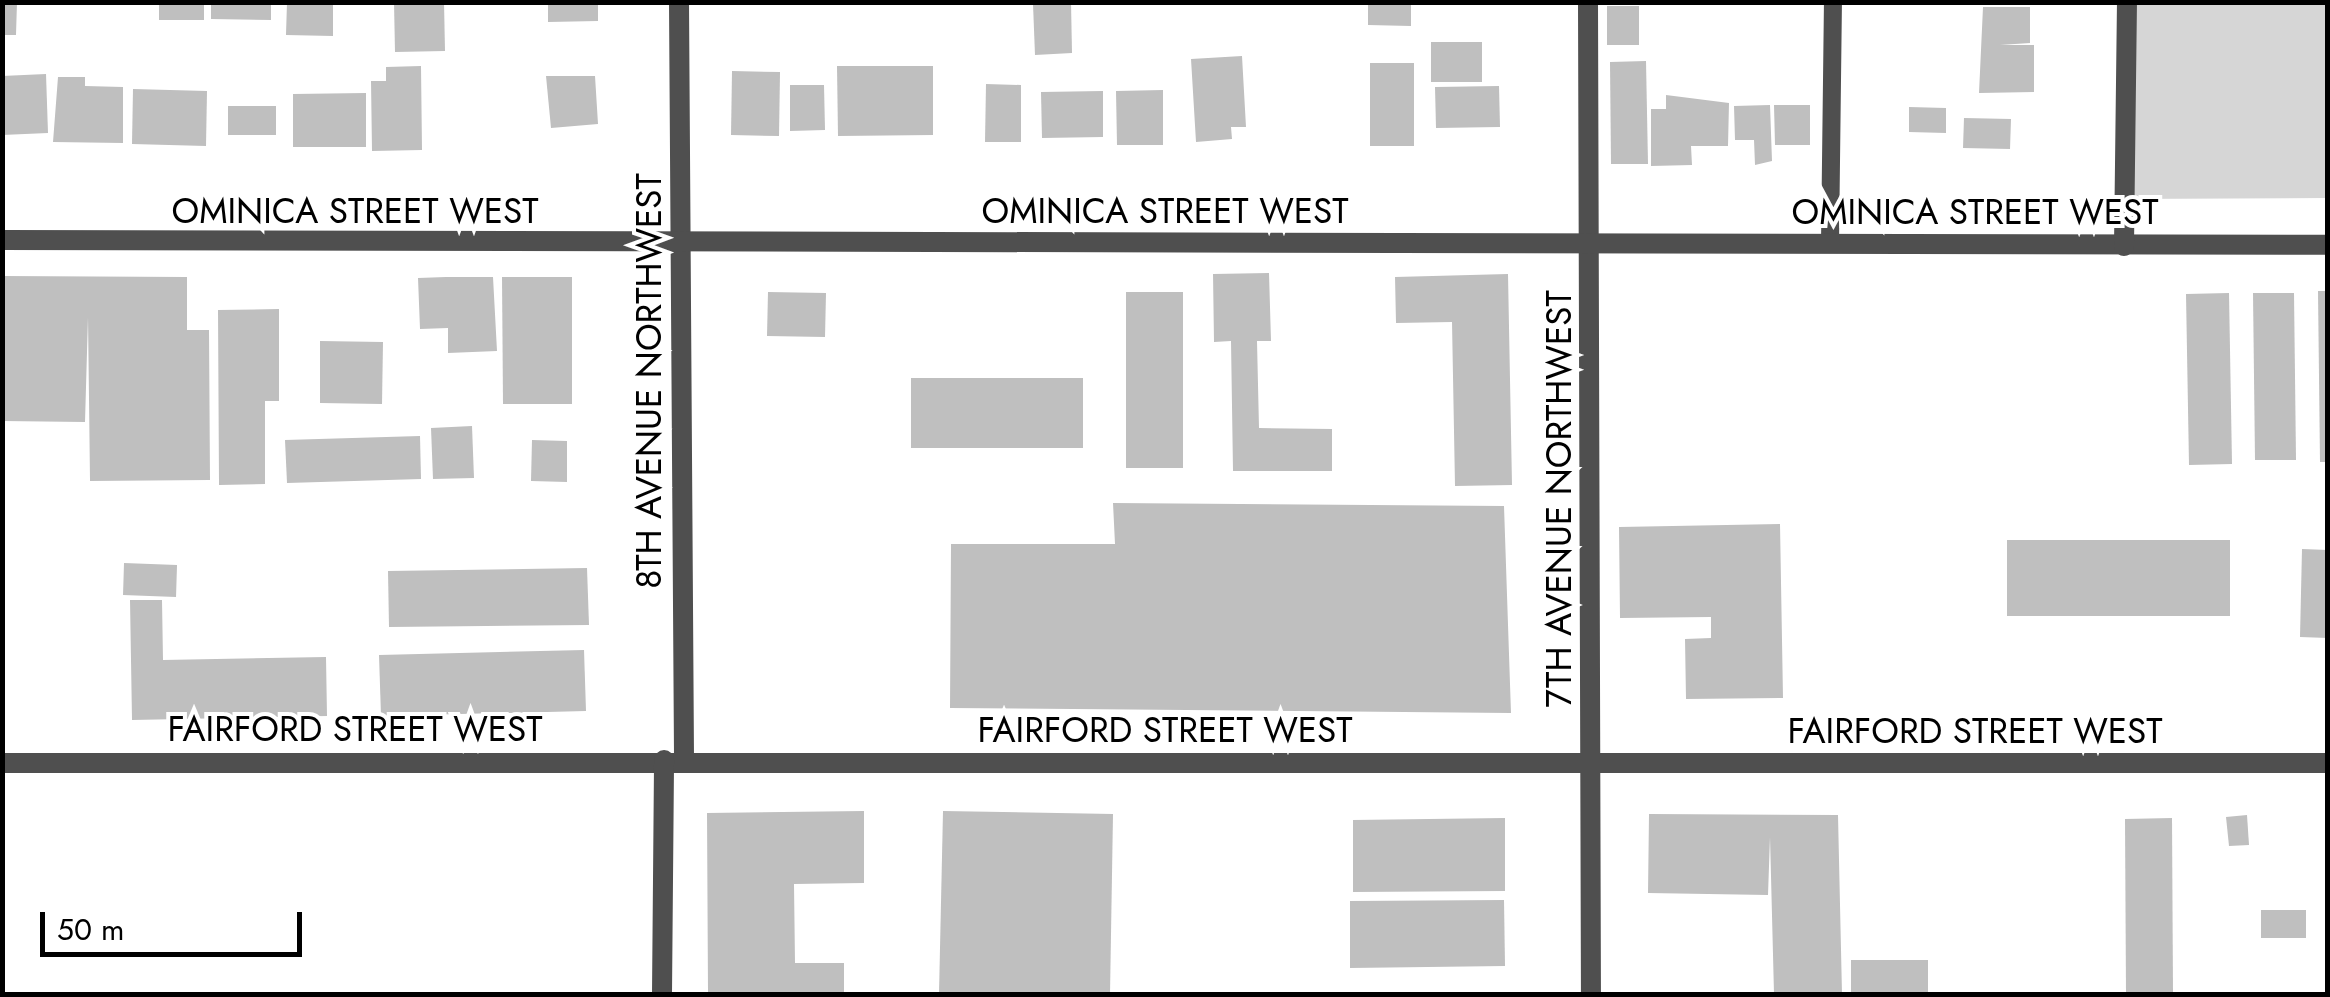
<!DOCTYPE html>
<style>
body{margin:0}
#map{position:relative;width:2330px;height:997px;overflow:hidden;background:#fff;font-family:Jost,sans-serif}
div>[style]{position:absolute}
.green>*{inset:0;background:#d6d6d6}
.building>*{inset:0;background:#bfbfbf}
.service>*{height:18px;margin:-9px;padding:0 9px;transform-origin:9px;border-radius:9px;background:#4f4f4f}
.minor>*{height:20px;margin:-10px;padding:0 10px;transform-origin:10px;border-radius:10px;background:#4f4f4f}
span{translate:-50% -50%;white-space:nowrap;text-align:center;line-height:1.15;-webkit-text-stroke:8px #fff;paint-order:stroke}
.street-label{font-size:35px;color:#000}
.frame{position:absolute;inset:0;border:5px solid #000;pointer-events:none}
.scale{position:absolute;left:40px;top:912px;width:262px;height:45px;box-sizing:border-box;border:5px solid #000;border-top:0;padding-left:12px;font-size:30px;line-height:35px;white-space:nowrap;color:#000;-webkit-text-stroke:8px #fff;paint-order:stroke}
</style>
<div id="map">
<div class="green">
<div style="clip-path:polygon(2122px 3px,2327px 3px,2327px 198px,2123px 199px)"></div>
</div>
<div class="building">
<div style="clip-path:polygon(2px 2px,17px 2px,16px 35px,2px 35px)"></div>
<div style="clip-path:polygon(159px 2px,204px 2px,204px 20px,159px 20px)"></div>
<div style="clip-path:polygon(211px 2px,271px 2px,271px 20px,211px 19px)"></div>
<div style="clip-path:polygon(287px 2px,333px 2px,333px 36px,286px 35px)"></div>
<div style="clip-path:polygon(394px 2px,444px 2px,445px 51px,395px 52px)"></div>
<div style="clip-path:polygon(548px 2px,598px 2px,598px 21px,548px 22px)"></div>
<div style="clip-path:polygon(1071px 2px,1072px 53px,1035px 55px,1033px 4px)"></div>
<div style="clip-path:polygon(1368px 2px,1411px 2px,1411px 26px,1368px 25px)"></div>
<div style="clip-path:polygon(1607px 6px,1639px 6px,1639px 45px,1607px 45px)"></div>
<div style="clip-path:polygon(1983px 7px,2030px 7px,2030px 43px,2000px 45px,2034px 45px,2034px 92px,1979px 93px)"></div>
<div style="clip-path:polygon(1431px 42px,1482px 42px,1482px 82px,1431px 82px)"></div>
<div style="clip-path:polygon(1242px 56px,1246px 127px,1231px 127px,1232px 139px,1196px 142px,1191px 59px)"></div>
<div style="clip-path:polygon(1646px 61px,1648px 164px,1611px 164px,1610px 62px)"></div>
<div style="clip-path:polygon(1370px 63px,1414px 63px,1414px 146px,1370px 146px)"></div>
<div style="clip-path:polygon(421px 66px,422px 150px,372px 151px,371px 81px,386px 81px,386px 67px)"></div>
<div style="clip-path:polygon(837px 66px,933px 66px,933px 135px,838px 136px)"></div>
<div style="clip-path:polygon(732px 71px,780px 72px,779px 136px,731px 135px)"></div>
<div style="clip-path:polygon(46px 74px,48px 133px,2px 135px,2px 76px)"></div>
<div style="clip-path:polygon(546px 76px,595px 76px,598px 124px,551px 128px)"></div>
<div style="clip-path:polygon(58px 77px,85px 77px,85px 86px,123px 87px,123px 143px,53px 142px)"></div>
<div style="clip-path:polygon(986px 84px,1021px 85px,1021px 142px,985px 142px)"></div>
<div style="clip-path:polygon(790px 85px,824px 85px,825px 130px,790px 131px)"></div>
<div style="clip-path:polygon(1499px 86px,1500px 127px,1436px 128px,1435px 87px)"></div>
<div style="clip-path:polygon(133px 89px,207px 91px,206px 146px,132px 144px)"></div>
<div style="clip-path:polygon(1163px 90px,1163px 145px,1117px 145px,1116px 91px)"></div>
<div style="clip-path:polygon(1103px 91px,1103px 137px,1042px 138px,1041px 92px)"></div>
<div style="clip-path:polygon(366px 93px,366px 147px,293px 147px,293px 94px)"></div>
<div style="clip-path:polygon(1666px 95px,1729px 103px,1728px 146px,1691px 146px,1692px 165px,1651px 166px,1651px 109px,1666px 109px)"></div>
<div style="clip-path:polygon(1770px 105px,1772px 161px,1755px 165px,1754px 140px,1735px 140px,1734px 106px)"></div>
<div style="clip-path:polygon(1774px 105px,1810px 105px,1810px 145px,1775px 145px)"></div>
<div style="clip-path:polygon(228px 106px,276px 106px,276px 135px,228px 135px)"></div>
<div style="clip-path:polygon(1909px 107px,1946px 108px,1946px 133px,1909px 132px)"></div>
<div style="clip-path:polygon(1964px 118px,2011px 119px,2010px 149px,1963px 148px)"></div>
<div style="clip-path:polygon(1269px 273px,1271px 341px,1257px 341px,1259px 428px,1332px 429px,1332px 471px,1233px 471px,1231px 341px,1214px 342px,1213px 274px)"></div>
<div style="clip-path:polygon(1508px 274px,1512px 485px,1455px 486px,1452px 322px,1396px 323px,1395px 277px)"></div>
<div style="clip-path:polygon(2px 276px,187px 277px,187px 330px,209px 330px,210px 480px,90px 481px,88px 317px,85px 422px,2px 421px)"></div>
<div style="clip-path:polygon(446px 277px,493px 277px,497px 351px,448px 353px,448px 328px,420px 329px,418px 278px)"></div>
<div style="clip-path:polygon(502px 277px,572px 277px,572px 404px,503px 404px)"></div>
<div style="clip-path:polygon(2318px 291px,2328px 291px,2328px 462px,2320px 462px)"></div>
<div style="clip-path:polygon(768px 292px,826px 293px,825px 337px,767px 336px)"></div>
<div style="clip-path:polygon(1126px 292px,1183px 292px,1183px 468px,1126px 468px)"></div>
<div style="clip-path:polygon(2229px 293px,2232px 464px,2189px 465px,2186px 294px)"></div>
<div style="clip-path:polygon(2253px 293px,2294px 293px,2296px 460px,2255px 460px)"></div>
<div style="clip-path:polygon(279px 309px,279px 401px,265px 401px,265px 484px,219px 485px,218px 310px)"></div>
<div style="clip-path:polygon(320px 341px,383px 342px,382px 404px,320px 403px)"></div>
<div style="clip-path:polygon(911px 378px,1083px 378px,1083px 448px,911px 448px)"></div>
<div style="clip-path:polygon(472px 426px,474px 478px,433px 479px,431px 428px)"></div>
<div style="clip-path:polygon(420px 436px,421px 479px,287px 483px,285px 440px)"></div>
<div style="clip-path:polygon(532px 440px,567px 441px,567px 482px,531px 481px)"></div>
<div style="clip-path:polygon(1113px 503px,1504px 506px,1511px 713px,950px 708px,951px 544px,1115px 544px)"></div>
<div style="clip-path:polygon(1780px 524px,1783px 698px,1686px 699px,1685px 639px,1711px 638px,1711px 617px,1620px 618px,1619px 527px)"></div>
<div style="clip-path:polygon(2007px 540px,2230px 540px,2230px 616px,2007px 616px)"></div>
<div style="clip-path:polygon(2302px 549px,2328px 550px,2328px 638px,2300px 637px)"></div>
<div style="clip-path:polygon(124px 563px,177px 565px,176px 597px,123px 595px)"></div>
<div style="clip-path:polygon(587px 568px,589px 625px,389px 627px,388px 571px)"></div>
<div style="clip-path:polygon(130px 600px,162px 600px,163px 660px,326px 657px,327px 716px,132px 720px)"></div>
<div style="clip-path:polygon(584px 650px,586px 711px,381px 716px,379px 655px)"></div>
<div style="clip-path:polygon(864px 811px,864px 883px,794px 884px,795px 963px,844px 963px,844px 994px,708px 994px,707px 813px)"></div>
<div style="clip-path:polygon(943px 811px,1113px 814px,1110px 994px,939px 994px)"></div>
<div style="clip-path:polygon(1649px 814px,1838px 815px,1842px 994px,1774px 994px,1770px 837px,1768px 895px,1648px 893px)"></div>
<div style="clip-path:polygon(2247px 815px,2249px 845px,2229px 846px,2226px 817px)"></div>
<div style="clip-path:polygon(1505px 818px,1505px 891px,1353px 892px,1353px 820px)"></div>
<div style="clip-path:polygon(2172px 818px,2173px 994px,2126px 994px,2125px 819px)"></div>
<div style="clip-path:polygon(1504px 900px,1505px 966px,1350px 968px,1350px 901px)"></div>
<div style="clip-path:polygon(2261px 910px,2306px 910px,2306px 938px,2261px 938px)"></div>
<div style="clip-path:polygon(1851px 960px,1928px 960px,1928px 994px,1851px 994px)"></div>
</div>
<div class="service">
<div style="left:1830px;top:244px;width:242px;rotate:-89.3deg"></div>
</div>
<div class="minor">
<div style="left:679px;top:2px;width:758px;rotate:89.62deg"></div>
<div style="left:1588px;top:2px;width:992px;rotate:89.83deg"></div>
<div style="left:2px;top:240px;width:2326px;rotate:0.12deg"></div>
<div style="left:2124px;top:246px;width:244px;rotate:-89.3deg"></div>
<div style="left:2px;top:763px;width:2326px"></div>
<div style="left:662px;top:994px;width:234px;rotate:-89.5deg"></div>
</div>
<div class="street-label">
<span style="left:355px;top:211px">OMINICA STREET WEST</span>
<span style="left:1165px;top:211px">OMINICA STREET WEST</span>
<span style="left:1975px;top:212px">OMINICA STREET WEST</span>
<span style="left:649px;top:381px;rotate:-90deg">8TH AVENUE NORTHWEST</span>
<span style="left:1559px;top:499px;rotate:-90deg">7TH AVENUE NORTHWEST</span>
<span style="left:355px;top:729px">FAIRFORD STREET WEST</span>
<span style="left:1165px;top:730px">FAIRFORD STREET WEST</span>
<span style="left:1975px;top:731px">FAIRFORD STREET WEST</span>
</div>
<div class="frame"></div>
<div class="scale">50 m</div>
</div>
